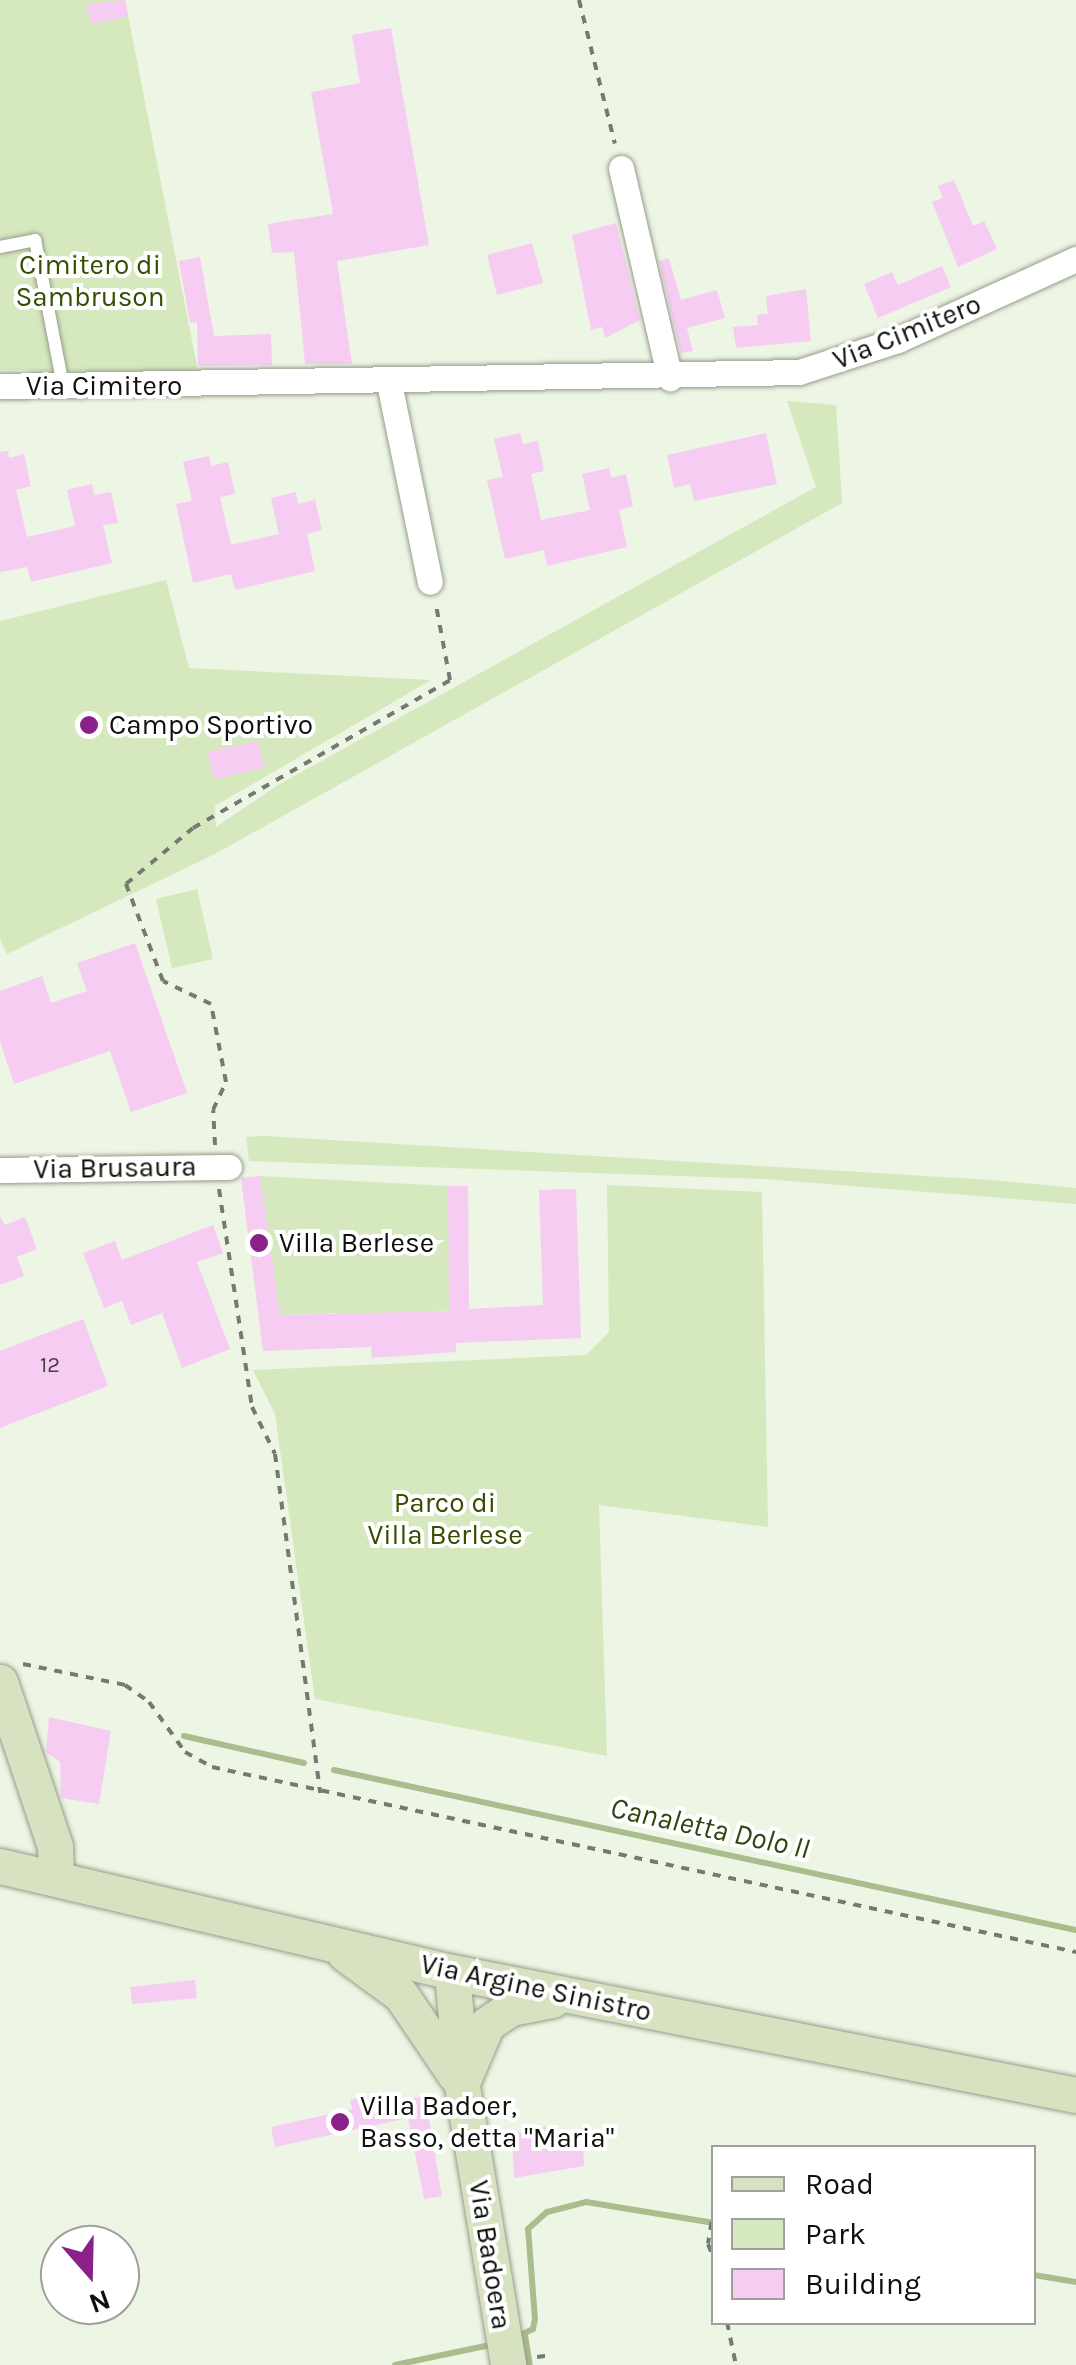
<!DOCTYPE html>
<style>
body{margin:0}
#map{position:relative;width:1076px;height:2365px;overflow:hidden;background:#edf5e4;font-family:Karla,sans-serif}
div>[style]{position:absolute}
.green>*{inset:0;background:#d6e8be}
.stream>*{height:6px;margin:-3px;padding:0 3px;transform-origin:3px;border-radius:3px;background:#a9bd8d}
.building>*{inset:0;background:#f6ccf3}
.path>*{height:4px;margin-top:-2px;transform-origin:0;background:repeating-linear-gradient(90deg,#757a6f 0 8px,transparent 0 16px)}
.roads{filter:drop-shadow(0 0 2px #969d8d) drop-shadow(0 0 2px #969d8d)}
.lane>*{height:12px;margin:-6px;padding:0 6px;transform-origin:6px;border-radius:6px;background:#fff}
.street>*{height:25px;margin:-12.5px;padding:0 12.5px;transform-origin:12.5px;border-radius:12.5px;background:#fff}
.secondary>*{height:35px;margin:-17.5px;padding:0 17.5px;transform-origin:17.5px;border-radius:17.5px;background:#d7e2c1}
.dots>*{width:28px;height:28px;translate:-50% -50%;box-sizing:border-box;border:5px solid #fff;border-radius:50%}
span{translate:-50% -50%;white-space:nowrap;text-align:center;line-height:1.15;-webkit-text-stroke:8px #fff;paint-order:stroke}
.number-label{font-size:22px;color:#483f45}
.number-label span{-webkit-text-stroke-width:0}
.park-label{font-size:28px;color:#374d00}
.street-label{font-size:28px;color:#0e100b}
.poi-label{font-size:28px;color:#0e100b}
.left{translate:0 -50%;text-align:left}
.water-label{font-size:30px;color:#32440f;font-style:italic}
.legend{position:absolute;left:711px;top:2145px;width:325px;height:180px;box-sizing:border-box;background:#fff;border:2px solid #9f9f9d;margin:0;padding:12px 18px;list-style:none;font-size:30px;color:#0e100b}
.legend li{display:flex;align-items:center;gap:20px;height:50px}
.legend b{width:50px;border:2px solid #9f9f9d}
.north{position:absolute;left:40px;top:2225px;width:100px;height:100px;box-sizing:border-box;background:#fff;border:2px solid #9f9f9d;border-radius:50%;rotate:160deg;font-size:28px;font-weight:700;line-height:40px;text-align:center;color:#0e100b}
.north::after{content:'';display:block;margin:auto;width:35px;height:45px;background:#892188;clip-path:polygon(50% 0,100% 100%,50% 72%,0 100%)}
</style>
<div id="map">
<div class="green">
<div style="clip-path:polygon(0 0,125px 0,198px 371px,0 370px)"></div>
<div style="clip-path:polygon(787px 401px,836px 405px,842px 503px,215px 854px,7px 954px,0 939px,0 621px,166px 580px,189px 668px,431px 680px,215px 806px,216px 827px,278px 785px,816px 487px)"></div>
<div style="clip-path:polygon(197px 889px,213px 959px,172px 968px,156px 899px)"></div>
<div style="clip-path:polygon(265px 1136px,991px 1180px,1076px 1188px,1076px 1204px,764px 1179px,249px 1161px,246px 1137px)"></div>
<div style="clip-path:polygon(260px 1176px,448px 1186px,455px 1310px,351px 1316px,339px 1327px,338px 1313px,280px 1315px)"></div>
<div style="clip-path:polygon(607px 1185px,762px 1192px,768px 1527px,599px 1505px,607px 1756px,315px 1699px,275px 1414px,253px 1370px,586px 1355px,609px 1332px)"></div>
</div>
<div class="stream">
<div style="left:184px;top:1736px;width:123px;rotate:12.7deg"></div>
<div style="left:334px;top:1770px;width:759px;rotate:12.17deg"></div>
<div style="left:1034px;top:2275px;width:43px;rotate:9.5deg"></div>
<div style="left:525px;top:2335px;width:30px;rotate:81deg"></div>
<div style="left:517px;top:2337px;width:18px;rotate:-27deg"></div>
<div style="left:533px;top:2329px;width:10px;rotate:-79deg"></div>
<div style="left:535px;top:2319px;width:90px;rotate:-94.4deg"></div>
<div style="left:528px;top:2229px;width:25px;rotate:-42deg"></div>
<div style="left:547px;top:2212px;width:40px;rotate:-14.4deg"></div>
<div style="left:586px;top:2202px;width:130px;rotate:9.3deg"></div>
<div style="left:395px;top:2365px;width:102px;rotate:-11.9deg"></div>
</div>
<div class="building">
<div style="clip-path:polygon(125px 0,128px 16px,91px 24px,87px 4px)"></div>
<div style="clip-path:polygon(391px 28px,429px 245px,337px 261px,352px 364px,305px 364px,294px 252px,272px 253px,268px 224px,333px 214px,311px 92px,360px 83px,352px 35px)"></div>
<div style="clip-path:polygon(954px 180px,973px 226px,984px 221px,997px 249px,958px 267px,932px 202px,943px 198px,938px 186px)"></div>
<div style="clip-path:polygon(616px 223px,640px 320px,605px 338px,602px 327px,591px 330px,572px 235px)"></div>
<div style="clip-path:polygon(532px 243px,543px 283px,497px 295px,487px 255px)"></div>
<div style="clip-path:polygon(200px 257px,214px 336px,271px 334px,272px 365px,198px 366px,197px 322px,190px 323px,179px 261px)"></div>
<div style="clip-path:polygon(669px 258px,681px 300px,717px 290px,725px 318px,687px 328px,693px 351px,681px 353px,659px 261px)"></div>
<div style="clip-path:polygon(942px 266px,951px 287px,878px 318px,864px 284px,892px 272px,898px 285px)"></div>
<div style="clip-path:polygon(806px 289px,811px 341px,736px 348px,733px 327px,758px 325px,757px 315px,768px 314px,766px 296px)"></div>
<div style="clip-path:polygon(520px 433px,523px 444px,538px 441px,544px 471px,531px 474px,541px 520px,590px 510px,582px 474px,609px 468px,611px 478px,626px 474px,633px 506px,619px 510px,627px 547px,547px 566px,544px 550px,505px 559px,487px 480px,503px 477px,494px 439px)"></div>
<div style="clip-path:polygon(766px 433px,777px 484px,694px 501px,690px 484px,674px 488px,667px 455px)"></div>
<div style="clip-path:polygon(8px 451px,9px 458px,24px 454px,31px 486px,16px 490px,27px 537px,75px 526px,67px 490px,92px 484px,94px 495px,111px 492px,118px 523px,103px 525px,112px 563px,31px 582px,27px 567px,0 572px,0 452px)"></div>
<div style="clip-path:polygon(209px 456px,211px 466px,228px 462px,235px 494px,220px 497px,231px 545px,279px 534px,271px 498px,296px 492px,298px 504px,315px 500px,322px 530px,307px 534px,315px 571px,235px 590px,231px 574px,193px 583px,176px 504px,192px 501px,183px 462px)"></div>
<div style="clip-path:polygon(258px 741px,264px 768px,214px 779px,208px 752px)"></div>
<div style="clip-path:polygon(135px 943px,187px 1093px,131px 1112px,110px 1051px,14px 1084px,0 1042px,0 991px,42px 976px,51px 1003px,87px 991px,77px 963px)"></div>
<div style="clip-path:polygon(260px 1176px,280px 1315px,449px 1311px,448px 1186px,468px 1186px,469px 1309px,543px 1305px,539px 1190px,576px 1189px,581px 1338px,456px 1343px,456px 1352px,372px 1358px,371px 1347px,263px 1351px,241px 1178px)"></div>
<div style="clip-path:polygon(0 1216px,5px 1225px,25px 1217px,37px 1249px,17px 1257px,24px 1276px,0 1285px)"></div>
<div style="clip-path:polygon(213px 1225px,223px 1253px,197px 1262px,230px 1349px,182px 1368px,162px 1313px,131px 1325px,122px 1301px,104px 1308px,83px 1253px,115px 1241px,122px 1260px)"></div>
<div style="clip-path:polygon(83px 1319px,108px 1386px,0 1428px,0 1351px)"></div>
<div style="clip-path:polygon(49px 1717px,111px 1731px,99px 1804px,61px 1798px,60px 1762px,46px 1752px)"></div>
<div style="clip-path:polygon(195px 1980px,197px 1998px,132px 2004px,130px 1987px)"></div>
<div style="clip-path:polygon(388px 2092px,391px 2103px,425px 2096px,442px 2196px,424px 2199px,408px 2118px,275px 2147px,271px 2127px,352px 2109px,350px 2100px)"></div>
<div style="clip-path:polygon(546px 2126px,548px 2145px,583px 2143px,584px 2166px,514px 2178px,512px 2134px)"></div>
</div>
<div class="path">
<div style="left:579px;top:0;width:148px;rotate:76deg"></div>
<div style="left:215px;top:1145px;width:35px;rotate:-93deg"></div>
<div style="left:213px;top:1110px;width:31px;rotate:-65deg"></div>
<div style="left:226px;top:1082px;width:79px;rotate:-100.9deg"></div>
<div style="left:211px;top:1004px;width:53px;rotate:-154.4deg"></div>
<div style="left:163px;top:981px;width:104px;rotate:-110.9deg"></div>
<div style="left:126px;top:884px;width:87px;rotate:-39.9deg"></div>
<div style="left:193px;top:828px;width:297px;rotate:-29.9deg"></div>
<div style="left:450px;top:680px;width:76px;rotate:-100.6deg"></div>
<div style="left:219px;top:1189px;width:220px;rotate:81.4deg"></div>
<div style="left:252px;top:1407px;width:52px;rotate:63.9deg"></div>
<div style="left:275px;top:1454px;width:342px;rotate:82.4deg"></div>
<div style="left:23px;top:1664px;width:104px;rotate:11.6deg"></div>
<div style="left:125px;top:1685px;width:29px;rotate:35deg"></div>
<div style="left:149px;top:1702px;width:62px;rotate:54.2deg"></div>
<div style="left:185px;top:1752px;width:31px;rotate:29deg"></div>
<div style="left:212px;top:1767px;width:884px;rotate:12.09deg"></div>
<div style="left:714px;top:2206px;width:38px;rotate:99deg"></div>
<div style="left:708px;top:2244px;width:16px;rotate:68deg"></div>
<div style="left:727px;top:2322px;width:44px;rotate:78.2deg"></div>
<div style="left:537px;top:2357px;width:15px;rotate:-8deg"></div>
</div>
<div class="roads">
<div class="lane">
<div style="left:0;top:247px;width:36px;rotate:-11deg"></div>
<div style="left:35px;top:240px;width:148px;rotate:79.1deg"></div>
</div>
<div class="street">
<div style="left:621px;top:168px;width:216px;rotate:76.9deg"></div>
<div style="left:389px;top:383px;width:203px;rotate:78.4deg"></div>
<div style="left:0;top:386px;width:799px;rotate:-1deg"></div>
<div style="left:799px;top:372px;width:104px;rotate:-17.9deg"></div>
<div style="left:898px;top:340px;width:196px;rotate:-24.5deg"></div>
<div style="left:0;top:1170px;width:229px;rotate:-0.8deg"></div>
</div>
<div class="secondary">
<div style="left:0;top:1682px;width:173px;rotate:71.5deg"></div>
<div style="left:55px;top:1846px;width:33px;rotate:88deg"></div>
<div style="left:0;top:1866px;width:464px;rotate:13.2deg"></div>
<div style="left:452px;top:1972px;width:636px;rotate:11.15deg"></div>
<div style="left:345px;top:1954px;width:69px;rotate:36.2deg"></div>
<div style="left:401px;top:1995px;width:98px;rotate:55.8deg"></div>
<div style="left:452px;top:1972px;width:114px;rotate:85deg"></div>
<div style="left:462px;top:2086px;width:283px;rotate:80.6deg"></div>
<div style="left:463px;top:2080px;width:61px;rotate:-66.8deg"></div>
<div style="left:487px;top:2024px;width:29px;rotate:-34deg"></div>
<div style="left:511px;top:2008px;width:42px;rotate:-11deg"></div>
</div>
</div>
<div class="dots">
<div style="left:89px;top:725px;background:#892188"></div>
<div style="left:259px;top:1243px;background:#892188"></div>
<div style="left:340px;top:2122px;background:#892188"></div>
</div>
<div class="number-label">
<span style="left:50px;top:1366px">12</span>
</div>
<div class="park-label">
<span style="left:90px;top:281px">Cimitero di<br>Sambruson</span>
<span style="left:445px;top:1519px">Parco di<br>Villa Berlese</span>
</div>
<div class="street-label">
<span style="left:907px;top:332px;rotate:-22deg">Via Cimitero</span>
<span style="left:104px;top:386px">Via Cimitero</span>
<span style="left:115px;top:1168px;rotate:-1deg">Via Brusaura</span>
<span style="left:536px;top:1988px;rotate:12deg">Via Argine Sinistro</span>
<span style="left:490px;top:2255px;rotate:81deg">Via Badoera</span>
</div>
<div class="poi-label">
<span class="left" style="left:109px;top:725px">Campo Sportivo</span>
<span class="left" style="left:279px;top:1243px">Villa Berlese</span>
<span class="left" style="left:360px;top:2122px">Villa Badoer,<br>Basso, detta "Maria"</span>
</div>
<div class="water-label">
<span style="left:710px;top:1828px;rotate:12deg">Canaletta Dolo II</span>
</div>
<ul class="legend">
<li><b style="height:12px;background:#d7e2c1"></b>Road</li>
<li><b style="height:28px;background:#d6e8be"></b>Park</li>
<li><b style="height:28px;background:#f6ccf3"></b>Building</li>
</ul>
<div class="north">N</div>
</div>
